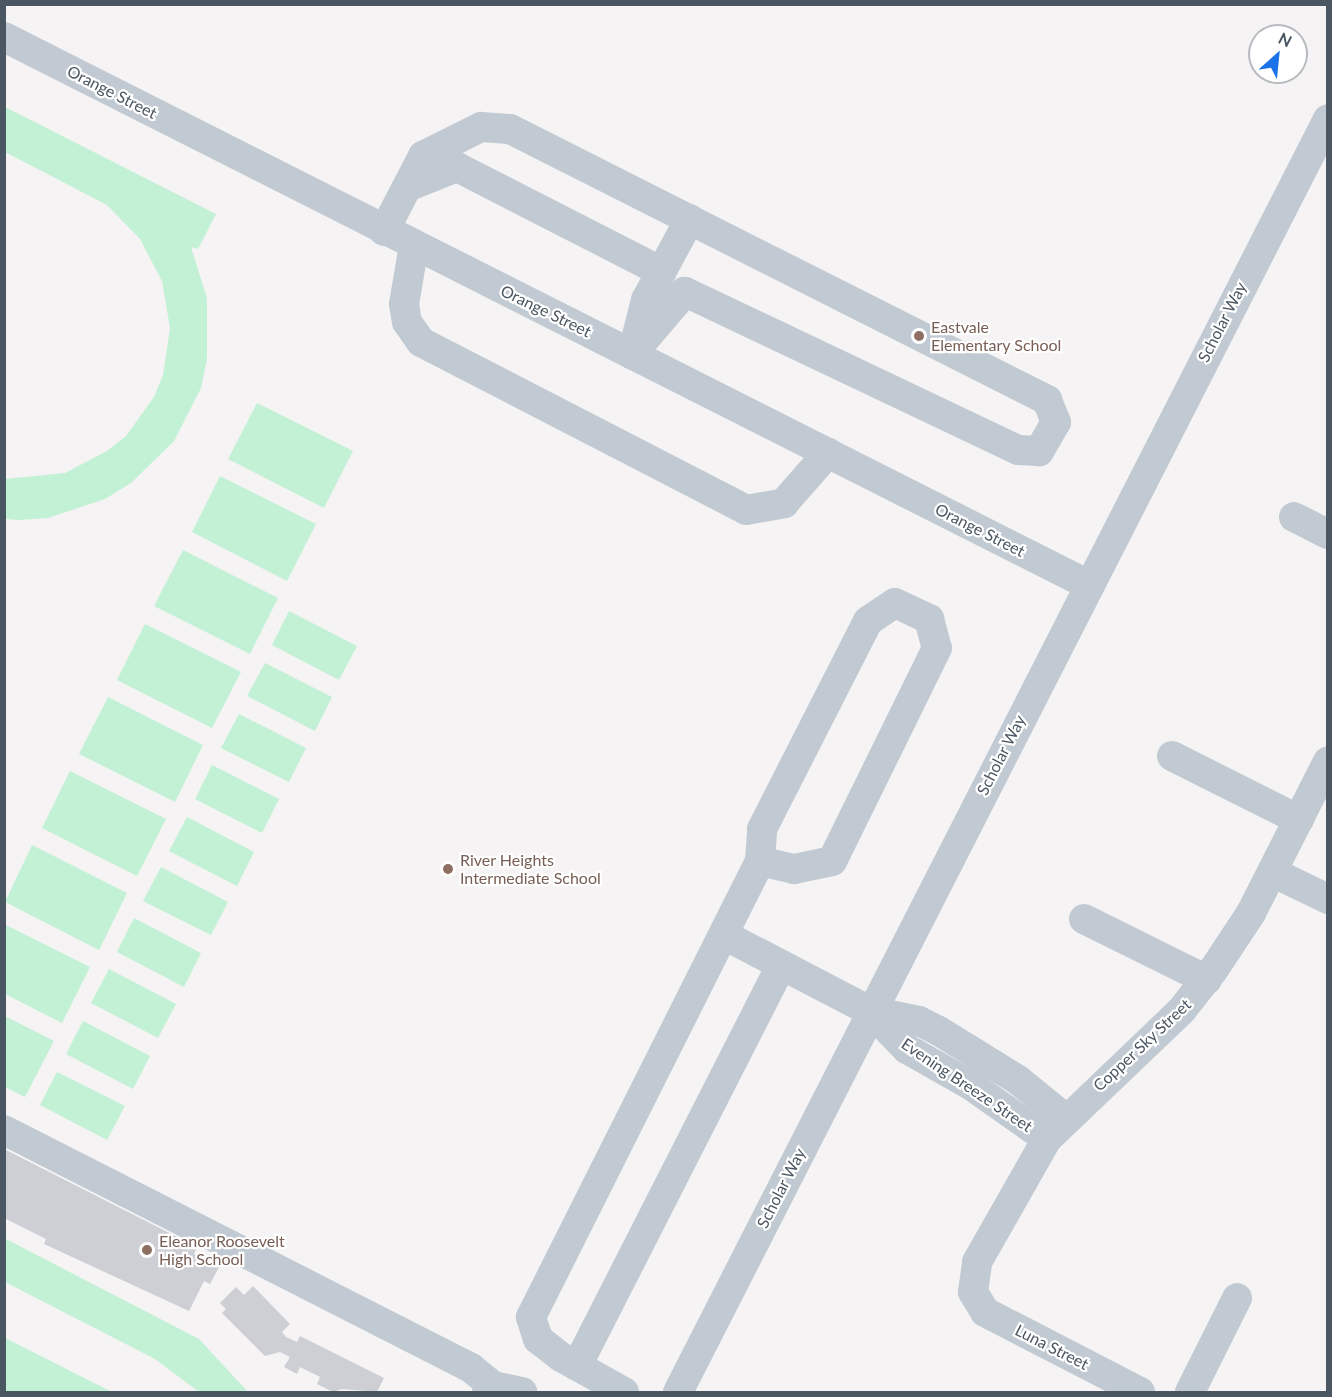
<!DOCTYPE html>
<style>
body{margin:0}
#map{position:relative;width:1332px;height:1397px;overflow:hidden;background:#f5f3f3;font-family:Lato,sans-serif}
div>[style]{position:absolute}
.green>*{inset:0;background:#c3f1d5}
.building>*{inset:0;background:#cdcfd5}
.minor>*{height:30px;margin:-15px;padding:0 15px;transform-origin:15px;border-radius:15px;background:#c1cad2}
.dots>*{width:16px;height:16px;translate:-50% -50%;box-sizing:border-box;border:3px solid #fff;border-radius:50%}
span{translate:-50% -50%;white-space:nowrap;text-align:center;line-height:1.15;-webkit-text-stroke:4.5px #fff;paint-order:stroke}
.street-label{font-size:16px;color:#4a5661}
.education-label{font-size:16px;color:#785e54}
.left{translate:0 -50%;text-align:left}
.frame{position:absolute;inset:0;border:6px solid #4a5661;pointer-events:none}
.north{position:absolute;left:1248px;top:24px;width:60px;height:60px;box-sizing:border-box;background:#fff;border:2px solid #b7bbc0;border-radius:50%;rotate:27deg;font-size:16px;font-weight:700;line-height:24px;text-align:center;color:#4a5661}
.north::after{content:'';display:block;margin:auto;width:21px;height:27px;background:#1a73e8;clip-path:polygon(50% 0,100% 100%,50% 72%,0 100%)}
</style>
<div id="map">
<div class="green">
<div style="clip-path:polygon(5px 107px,216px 214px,198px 249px,191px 247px,207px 298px,207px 359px,201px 388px,174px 441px,131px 483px,105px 499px,48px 518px,19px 520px,5px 519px,5px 479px,65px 473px,107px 451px,126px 436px,154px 397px,163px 375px,170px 328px,162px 281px,140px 239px,107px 205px,5px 152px)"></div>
<div style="clip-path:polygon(257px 403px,353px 451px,324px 508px,228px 459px)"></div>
<div style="clip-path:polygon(220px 476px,316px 524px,287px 581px,192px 532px)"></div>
<div style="clip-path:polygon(183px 550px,278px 598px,250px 654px,154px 606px)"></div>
<div style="clip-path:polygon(289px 611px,357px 646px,339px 680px,272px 645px)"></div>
<div style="clip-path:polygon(145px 624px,241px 672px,212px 728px,117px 680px)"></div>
<div style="clip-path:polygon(265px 663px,332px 697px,315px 731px,247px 696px)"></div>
<div style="clip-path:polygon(108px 697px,203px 745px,175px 802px,79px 754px)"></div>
<div style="clip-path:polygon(239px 714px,306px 748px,289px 782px,221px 748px)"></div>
<div style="clip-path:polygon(212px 765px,279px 799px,262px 833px,195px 799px)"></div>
<div style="clip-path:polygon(70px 771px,166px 819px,137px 876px,42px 828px)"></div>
<div style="clip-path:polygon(187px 817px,254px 852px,237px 886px,169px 851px)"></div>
<div style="clip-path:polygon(32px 845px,127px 893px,99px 950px,5px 902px)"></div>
<div style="clip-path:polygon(161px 867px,228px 902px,211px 935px,143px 901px)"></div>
<div style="clip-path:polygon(134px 918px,201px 953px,184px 987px,117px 952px)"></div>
<div style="clip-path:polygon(4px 924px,90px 967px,62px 1023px,5px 994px)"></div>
<div style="clip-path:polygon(109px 969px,176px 1004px,158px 1038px,91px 1003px)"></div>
<div style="clip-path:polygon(5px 1016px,54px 1041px,25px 1097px,5px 1087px)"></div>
<div style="clip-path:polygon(83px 1021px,150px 1056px,133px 1089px,66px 1054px)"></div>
<div style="clip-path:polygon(57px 1072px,125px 1106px,107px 1140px,40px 1105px)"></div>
<div style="clip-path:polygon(4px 1238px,199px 1339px,248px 1392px,199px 1392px,155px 1359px,5px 1282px)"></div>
<div style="clip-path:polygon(4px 1338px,5px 1338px,112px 1392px,5px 1392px)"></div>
</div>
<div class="building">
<div style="clip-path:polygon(4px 1149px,197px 1247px,194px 1254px,219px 1267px,210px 1284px,204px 1281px,189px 1311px,44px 1244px,46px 1239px,4px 1218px)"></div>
<div style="clip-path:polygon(253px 1286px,290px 1324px,282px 1332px,286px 1337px,297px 1342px,300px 1336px,384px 1378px,377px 1392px,342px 1389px,333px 1392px,317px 1384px,320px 1377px,300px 1367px,297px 1374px,284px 1367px,290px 1357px,280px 1352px,265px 1356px,222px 1313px,226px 1309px,220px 1303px,236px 1287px,244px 1295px)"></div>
</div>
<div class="minor">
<div style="left:4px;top:37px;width:1213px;rotate:26.8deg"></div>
<div style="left:407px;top:187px;width:54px;rotate:-21.8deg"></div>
<div style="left:457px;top:167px;width:230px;rotate:27.1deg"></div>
<div style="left:384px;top:231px;width:85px;rotate:-62.5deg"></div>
<div style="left:423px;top:156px;width:65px;rotate:-26.6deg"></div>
<div style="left:481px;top:127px;width:29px;rotate:4deg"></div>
<div style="left:510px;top:129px;width:602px;rotate:26.78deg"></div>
<div style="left:1047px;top:400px;width:24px;rotate:68deg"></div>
<div style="left:1056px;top:422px;width:34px;rotate:120deg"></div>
<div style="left:1039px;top:451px;width:21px;rotate:-177deg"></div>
<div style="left:1018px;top:450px;width:369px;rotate:-154.6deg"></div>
<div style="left:685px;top:292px;width:82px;rotate:130.5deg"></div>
<div style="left:414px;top:245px;width:60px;rotate:99.6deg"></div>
<div style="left:404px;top:304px;width:18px;rotate:81deg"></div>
<div style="left:407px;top:322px;width:24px;rotate:55deg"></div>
<div style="left:421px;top:342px;width:366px;rotate:27.3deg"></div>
<div style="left:746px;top:510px;width:39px;rotate:-10deg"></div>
<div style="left:784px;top:503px;width:67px;rotate:-48.7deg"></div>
<div style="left:633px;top:351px;width:53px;rotate:-75.7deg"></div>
<div style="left:646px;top:300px;width:92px;rotate:-61.5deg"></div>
<div style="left:1294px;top:517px;width:38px;rotate:27deg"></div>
<div style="left:1172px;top:756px;width:142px;rotate:26.7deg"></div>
<div style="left:1272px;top:872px;width:62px;rotate:25.7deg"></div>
<div style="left:1084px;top:919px;width:137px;rotate:26.4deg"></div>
<div style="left:724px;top:935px;width:165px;rotate:27.5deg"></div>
<div style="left:870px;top:1011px;width:50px;rotate:11.5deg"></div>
<div style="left:919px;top:1021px;width:22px;rotate:27deg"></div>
<div style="left:939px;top:1031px;width:93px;rotate:31.8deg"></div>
<div style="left:1018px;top:1080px;width:62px;rotate:39.1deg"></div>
<div style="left:870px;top:1011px;width:53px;rotate:45.8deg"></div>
<div style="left:907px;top:1049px;width:75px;rotate:29.6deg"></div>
<div style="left:972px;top:1086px;width:92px;rotate:35.2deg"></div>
<div style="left:4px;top:1130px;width:524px;rotate:27.01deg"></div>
<div style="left:471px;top:1368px;width:28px;rotate:39deg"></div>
<div style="left:577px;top:1366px;width:449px;rotate:-63deg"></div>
<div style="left:487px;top:1392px;width:8px;rotate:-45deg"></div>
<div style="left:493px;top:1386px;width:30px;rotate:12deg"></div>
<div style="left:624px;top:1392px;width:72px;rotate:-150.9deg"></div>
<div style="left:561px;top:1357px;width:29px;rotate:-142deg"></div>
<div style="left:538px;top:1339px;width:23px;rotate:-108deg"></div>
<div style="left:531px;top:1317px;width:510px;rotate:-63.33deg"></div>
<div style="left:760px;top:861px;width:32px;rotate:-86deg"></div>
<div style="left:762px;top:829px;width:233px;rotate:-63deg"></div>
<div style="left:868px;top:621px;width:32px;rotate:-34deg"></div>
<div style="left:895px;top:603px;width:38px;rotate:25deg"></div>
<div style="left:929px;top:619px;width:30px;rotate:75deg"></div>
<div style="left:937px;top:648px;width:237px;rotate:116.2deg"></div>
<div style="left:832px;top:861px;width:39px;rotate:168deg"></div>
<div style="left:794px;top:869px;width:35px;rotate:-167deg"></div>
<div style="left:678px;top:1392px;width:1429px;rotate:-62.95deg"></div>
<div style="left:1140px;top:1392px;width:174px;rotate:-152.7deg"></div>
<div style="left:985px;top:1312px;width:23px;rotate:-121deg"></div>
<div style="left:973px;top:1292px;width:30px;rotate:-82deg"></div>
<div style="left:977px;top:1262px;width:142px;rotate:-60.4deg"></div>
<div style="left:1047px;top:1139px;width:185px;rotate:-43.7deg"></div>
<div style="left:1181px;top:1011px;width:53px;rotate:-51.8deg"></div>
<div style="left:1214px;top:969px;width:67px;rotate:-56.5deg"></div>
<div style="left:1251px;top:913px;width:170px;rotate:-63.1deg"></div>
<div style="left:1190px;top:1392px;width:105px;rotate:-63.4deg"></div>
</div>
<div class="dots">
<div style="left:919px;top:336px;background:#8d6e63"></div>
<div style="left:448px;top:869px;background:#8d6e63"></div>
<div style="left:147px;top:1250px;background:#8d6e63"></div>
</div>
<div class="street-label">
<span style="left:112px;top:92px;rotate:27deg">Orange Street</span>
<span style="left:546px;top:311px;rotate:26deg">Orange Street</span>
<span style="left:1222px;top:322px;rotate:-63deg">Scholar Way</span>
<span style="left:980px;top:530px;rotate:27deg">Orange Street</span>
<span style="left:1001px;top:755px;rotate:-63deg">Scholar Way</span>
<span style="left:1142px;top:1045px;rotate:-43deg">Copper Sky Street</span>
<span style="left:967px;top:1085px;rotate:34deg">Evening Breeze Street</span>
<span style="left:781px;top:1188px;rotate:-63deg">Scholar Way</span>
<span style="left:1052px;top:1347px;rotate:27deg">Luna Street</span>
</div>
<div class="education-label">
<span class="left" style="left:931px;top:336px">Eastvale<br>Elementary School</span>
<span class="left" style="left:460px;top:869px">River Heights<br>Intermediate School</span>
<span class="left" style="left:159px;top:1250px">Eleanor Roosevelt<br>High School</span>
</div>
<div class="frame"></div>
<div class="north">N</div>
</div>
